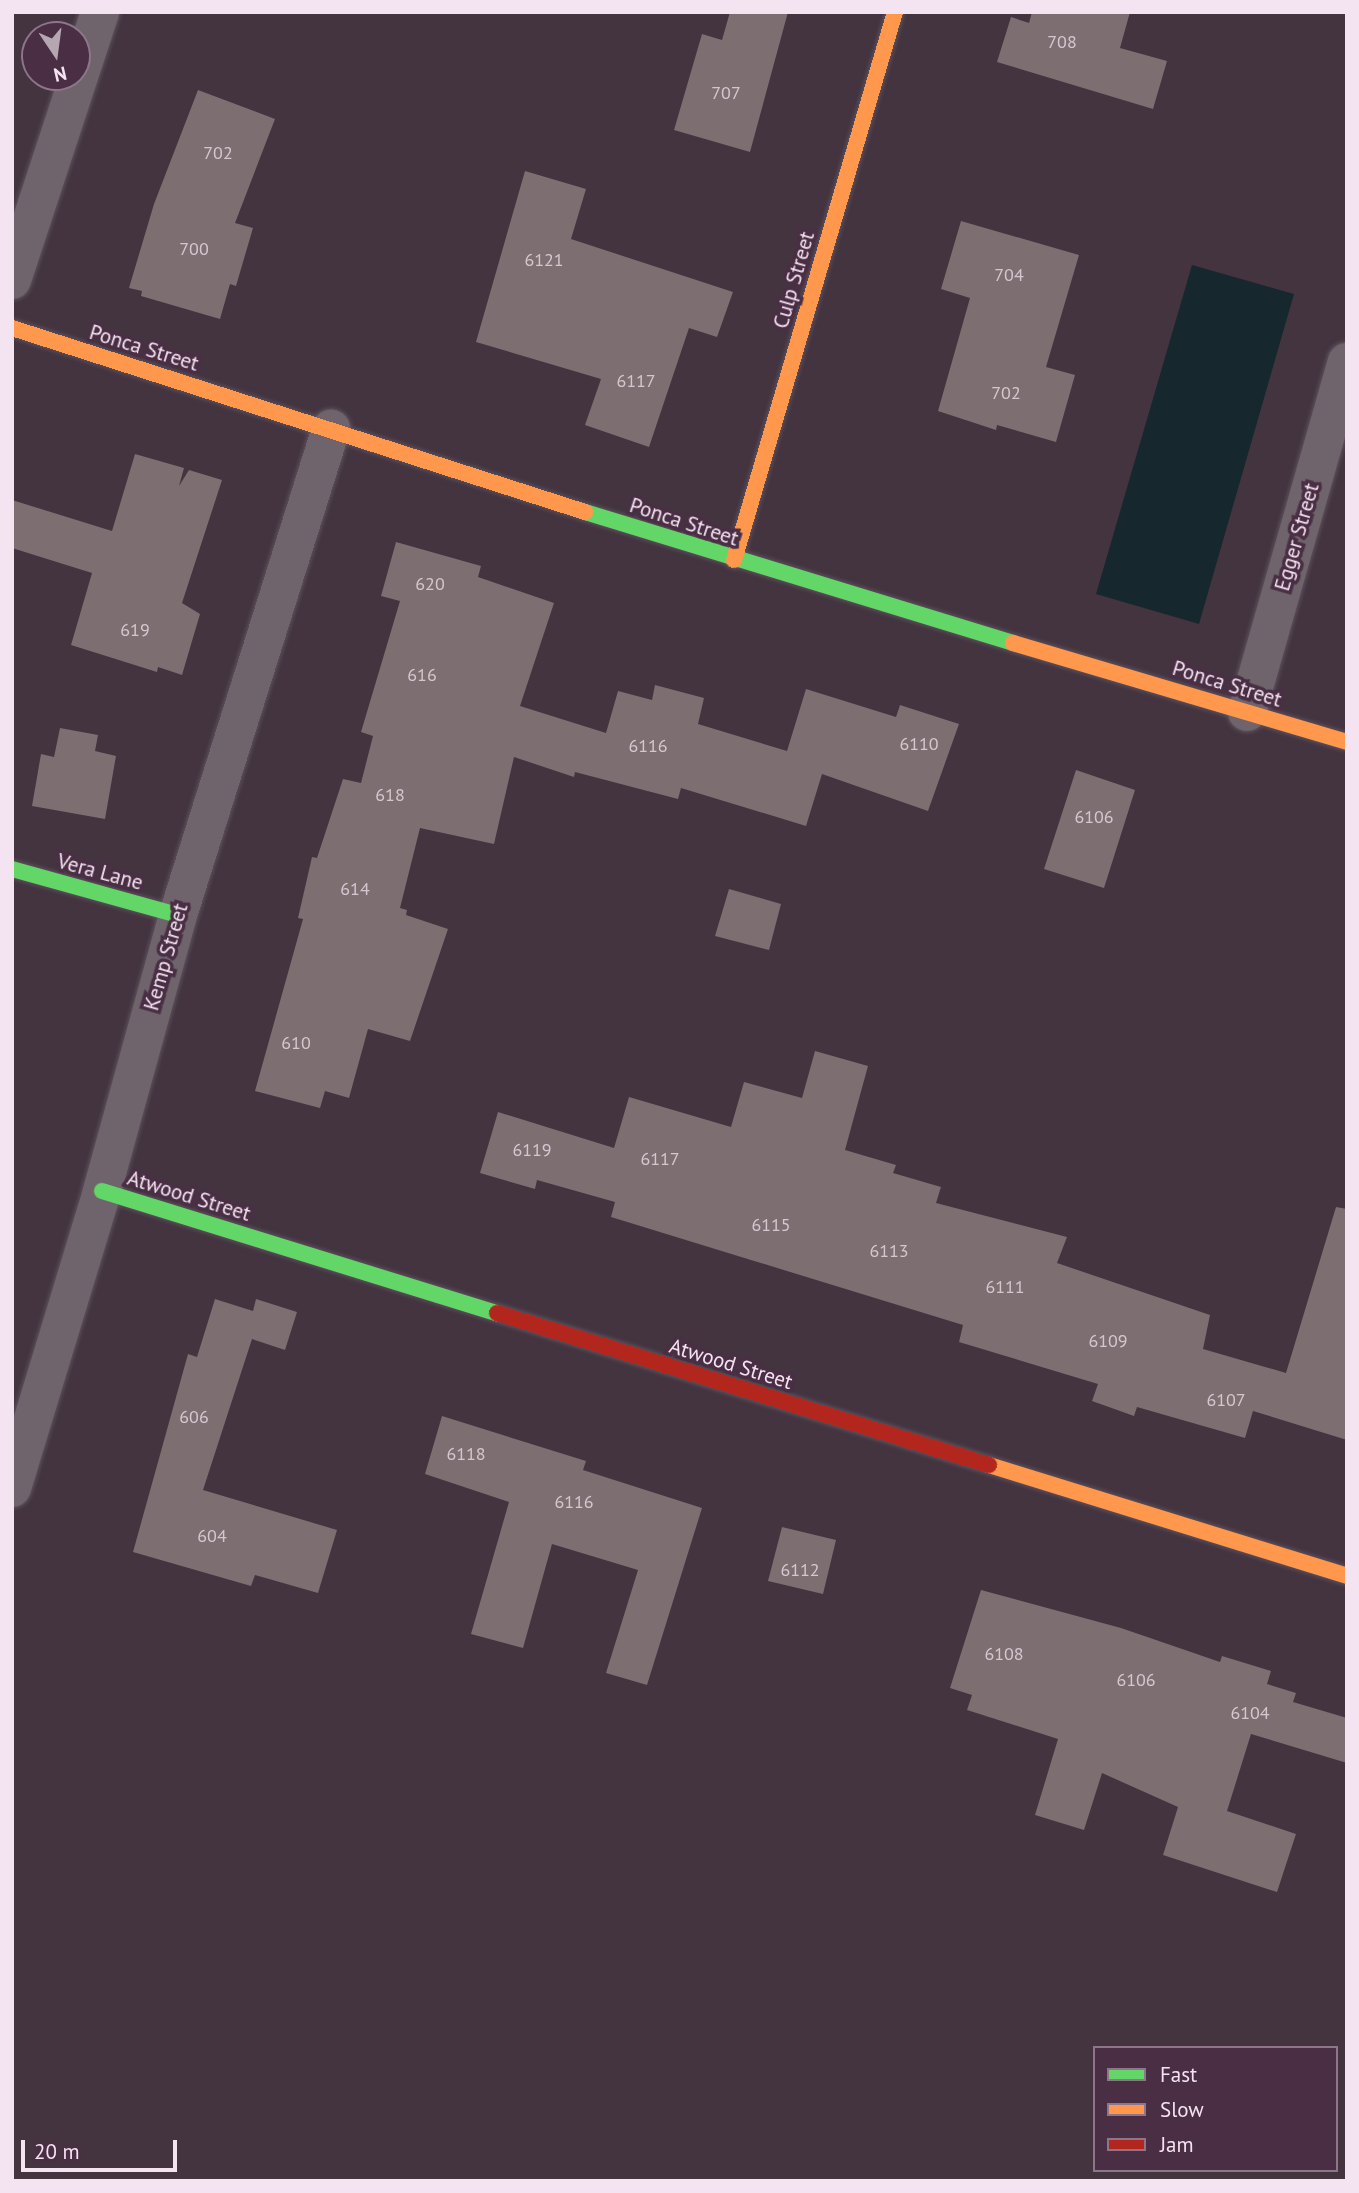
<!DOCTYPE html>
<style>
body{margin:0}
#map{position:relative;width:1359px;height:2193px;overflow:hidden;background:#433440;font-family:"PT Sans",sans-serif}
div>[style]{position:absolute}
.water>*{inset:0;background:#16282e}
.building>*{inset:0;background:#7c6e71}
.roads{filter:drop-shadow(0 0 2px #5d515b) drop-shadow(0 0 2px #5d515b)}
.street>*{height:38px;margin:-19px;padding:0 19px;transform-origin:19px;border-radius:19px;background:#6f646c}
.fast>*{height:16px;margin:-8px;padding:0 8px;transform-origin:8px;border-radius:8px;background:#63d668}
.slow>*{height:16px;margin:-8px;padding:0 8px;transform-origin:8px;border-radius:8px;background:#ff974d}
.jam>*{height:16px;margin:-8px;padding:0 8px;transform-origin:8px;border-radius:8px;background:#b3261e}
span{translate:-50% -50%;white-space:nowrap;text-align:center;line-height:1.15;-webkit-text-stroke:7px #492e44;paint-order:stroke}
.number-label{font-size:18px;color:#d6c6d0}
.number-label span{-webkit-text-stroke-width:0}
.street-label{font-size:21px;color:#f4e3f0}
.frame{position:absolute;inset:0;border:14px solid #f4e3f0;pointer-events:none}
.legend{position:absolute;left:1093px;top:2046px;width:245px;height:126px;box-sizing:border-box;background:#492e44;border:2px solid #8d7689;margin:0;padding:9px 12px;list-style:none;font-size:21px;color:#f4e3f0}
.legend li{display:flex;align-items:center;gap:14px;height:35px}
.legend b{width:35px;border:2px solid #8d7689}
.north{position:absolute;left:21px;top:21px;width:70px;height:70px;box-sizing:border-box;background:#492e44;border:2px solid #8d7689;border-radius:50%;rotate:167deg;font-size:19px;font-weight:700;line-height:28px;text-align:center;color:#f4e3f0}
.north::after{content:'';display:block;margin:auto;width:24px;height:32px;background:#b6a6b2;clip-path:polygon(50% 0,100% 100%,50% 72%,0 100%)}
.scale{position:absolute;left:21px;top:2140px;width:156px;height:32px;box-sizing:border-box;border:4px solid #f4e3f0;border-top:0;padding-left:9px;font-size:21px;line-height:24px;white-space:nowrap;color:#f4e3f0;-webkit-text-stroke:5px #492e44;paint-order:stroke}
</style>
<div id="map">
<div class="water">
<div style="clip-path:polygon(1192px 265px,1294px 294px,1199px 624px,1096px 594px)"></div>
</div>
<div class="building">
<div style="clip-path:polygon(730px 12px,788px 12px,750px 152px,674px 130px,702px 34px,722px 40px)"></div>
<div style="clip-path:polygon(1032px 12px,1130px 12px,1120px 48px,1167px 61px,1153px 109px,997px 62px,1011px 17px,1029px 23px)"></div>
<div style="clip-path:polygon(198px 90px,275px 119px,235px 223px,253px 228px,236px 286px,230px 284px,220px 319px,141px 296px,142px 291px,129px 288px,154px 204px)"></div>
<div style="clip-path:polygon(525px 171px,586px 189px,571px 239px,733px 292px,717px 337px,689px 328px,649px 447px,585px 425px,601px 379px,476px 342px)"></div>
<div style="clip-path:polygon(961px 221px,1079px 255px,1046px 367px,1075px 375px,1056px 442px,997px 425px,996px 430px,938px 411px,970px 298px,941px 289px)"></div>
<div style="clip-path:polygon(135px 454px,184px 468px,179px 486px,189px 470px,222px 480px,182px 603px,200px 614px,182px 675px,158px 667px,157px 672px,71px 645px,92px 573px,12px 548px,12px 500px,112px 531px)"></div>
<div style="clip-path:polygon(396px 542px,481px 566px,478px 577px,554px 603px,520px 706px,606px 733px,618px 691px,652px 700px,655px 685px,704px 698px,698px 724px,787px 751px,806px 689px,896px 717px,900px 705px,959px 724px,928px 811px,822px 774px,806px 826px,681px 788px,678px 799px,575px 772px,574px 777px,514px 757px,494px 844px,420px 828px,400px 908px,407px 910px,406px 915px,448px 929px,410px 1041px,368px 1029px,349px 1098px,325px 1091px,320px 1108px,255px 1091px,303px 919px,298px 918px,312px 857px,317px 858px,343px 779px,361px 783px,373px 736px,361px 732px,400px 601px,381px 596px)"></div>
<div style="clip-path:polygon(60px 728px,98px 735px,95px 751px,116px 756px,105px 819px,32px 806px,41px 754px,54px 757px)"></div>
<div style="clip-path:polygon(1076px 770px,1135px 790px,1104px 888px,1044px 869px)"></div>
<div style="clip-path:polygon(729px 889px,781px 904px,769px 950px,715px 936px)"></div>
<div style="clip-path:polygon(815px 1051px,868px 1066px,845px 1150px,896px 1165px,893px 1173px,941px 1187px,936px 1203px,1067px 1237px,1057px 1263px,1210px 1315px,1203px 1349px,1286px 1373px,1336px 1207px,1347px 1209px,1347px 1440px,1253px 1411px,1245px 1438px,1137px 1407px,1134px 1416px,1092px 1401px,1098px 1384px,959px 1342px,963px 1325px,611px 1217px,615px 1202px,537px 1180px,535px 1189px,480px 1173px,498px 1112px,614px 1148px,629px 1097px,731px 1127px,744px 1082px,802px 1098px)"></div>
<div style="clip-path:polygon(215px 1299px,253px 1311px,256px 1299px,297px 1312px,285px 1350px,252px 1339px,203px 1490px,337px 1530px,318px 1593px,255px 1575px,251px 1586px,133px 1552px,188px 1354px,197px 1357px)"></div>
<div style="clip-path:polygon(442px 1416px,586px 1461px,583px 1470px,702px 1508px,647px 1685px,606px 1673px,638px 1570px,552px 1544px,523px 1648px,471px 1634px,509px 1502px,425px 1474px)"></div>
<div style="clip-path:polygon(782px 1527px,836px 1540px,823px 1594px,768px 1581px)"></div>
<div style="clip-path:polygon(981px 1590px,1121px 1628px,1220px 1662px,1222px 1656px,1271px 1671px,1267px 1684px,1296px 1693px,1293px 1702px,1347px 1718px,1347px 1763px,1251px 1734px,1227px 1811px,1296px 1834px,1277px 1892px,1163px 1855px,1178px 1807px,1102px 1773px,1084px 1830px,1035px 1815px,1058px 1739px,967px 1710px,972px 1695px,950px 1688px)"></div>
</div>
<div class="roads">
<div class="street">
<div style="left:12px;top:280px;width:282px;rotate:-71.8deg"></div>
<div style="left:1247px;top:712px;width:364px;rotate:-74.1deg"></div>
<div style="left:12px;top:1488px;width:310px;rotate:-73.1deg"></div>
<div style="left:102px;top:1191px;width:286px;rotate:-74.6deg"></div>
<div style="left:178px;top:915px;width:510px;rotate:-72.53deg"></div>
</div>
<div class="fast">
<div style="left:585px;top:512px;width:448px;rotate:17deg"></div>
<div style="left:12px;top:869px;width:172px;rotate:15.5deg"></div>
<div style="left:102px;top:1191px;width:413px;rotate:17.2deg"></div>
</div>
<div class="slow">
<div style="left:12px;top:328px;width:602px;rotate:17.8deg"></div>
<div style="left:734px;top:560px;width:571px;rotate:-73.63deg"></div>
<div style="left:1013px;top:643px;width:348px;rotate:16.5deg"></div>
<div style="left:989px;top:1465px;width:375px;rotate:17.2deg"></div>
</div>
<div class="jam">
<div style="left:497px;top:1313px;width:515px;rotate:17.17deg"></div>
</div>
</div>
<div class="number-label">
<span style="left:1062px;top:42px">708</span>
<span style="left:726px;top:93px">707</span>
<span style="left:218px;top:153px">702</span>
<span style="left:194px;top:249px">700</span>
<span style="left:544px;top:260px">6121</span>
<span style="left:1009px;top:275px">704</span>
<span style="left:636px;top:381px">6117</span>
<span style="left:1006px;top:393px">702</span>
<span style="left:430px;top:584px">620</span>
<span style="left:135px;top:630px">619</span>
<span style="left:422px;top:675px">616</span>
<span style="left:919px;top:744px">6110</span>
<span style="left:648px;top:746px">6116</span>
<span style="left:390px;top:795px">618</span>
<span style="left:1094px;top:817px">6106</span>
<span style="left:355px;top:889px">614</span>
<span style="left:296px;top:1043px">610</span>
<span style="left:532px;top:1150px">6119</span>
<span style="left:660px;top:1159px">6117</span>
<span style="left:771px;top:1225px">6115</span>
<span style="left:889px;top:1251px">6113</span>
<span style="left:1005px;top:1287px">6111</span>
<span style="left:1108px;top:1341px">6109</span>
<span style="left:1226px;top:1400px">6107</span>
<span style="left:194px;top:1417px">606</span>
<span style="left:466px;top:1454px">6118</span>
<span style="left:574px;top:1502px">6116</span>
<span style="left:212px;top:1536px">604</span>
<span style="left:800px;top:1570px">6112</span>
<span style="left:1004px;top:1654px">6108</span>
<span style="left:1136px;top:1680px">6106</span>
<span style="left:1250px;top:1713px">6104</span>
</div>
<div class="street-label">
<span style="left:794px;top:280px;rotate:-74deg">Culp Street</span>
<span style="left:144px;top:348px;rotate:17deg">Ponca Street</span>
<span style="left:684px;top:522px;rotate:18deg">Ponca Street</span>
<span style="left:1297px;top:537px;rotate:-74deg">Egger Street</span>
<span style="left:1227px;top:684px;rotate:17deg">Ponca Street</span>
<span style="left:100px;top:872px;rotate:15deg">Vera Lane</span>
<span style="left:166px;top:957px;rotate:-74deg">Kemp Street</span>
<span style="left:189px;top:1196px;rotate:17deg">Atwood Street</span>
<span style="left:731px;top:1364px;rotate:17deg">Atwood Street</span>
</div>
<div class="frame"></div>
<ul class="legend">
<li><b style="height:9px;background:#63d668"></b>Fast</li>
<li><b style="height:9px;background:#ff974d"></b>Slow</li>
<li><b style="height:9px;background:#b3261e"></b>Jam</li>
</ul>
<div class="north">N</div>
<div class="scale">20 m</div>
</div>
